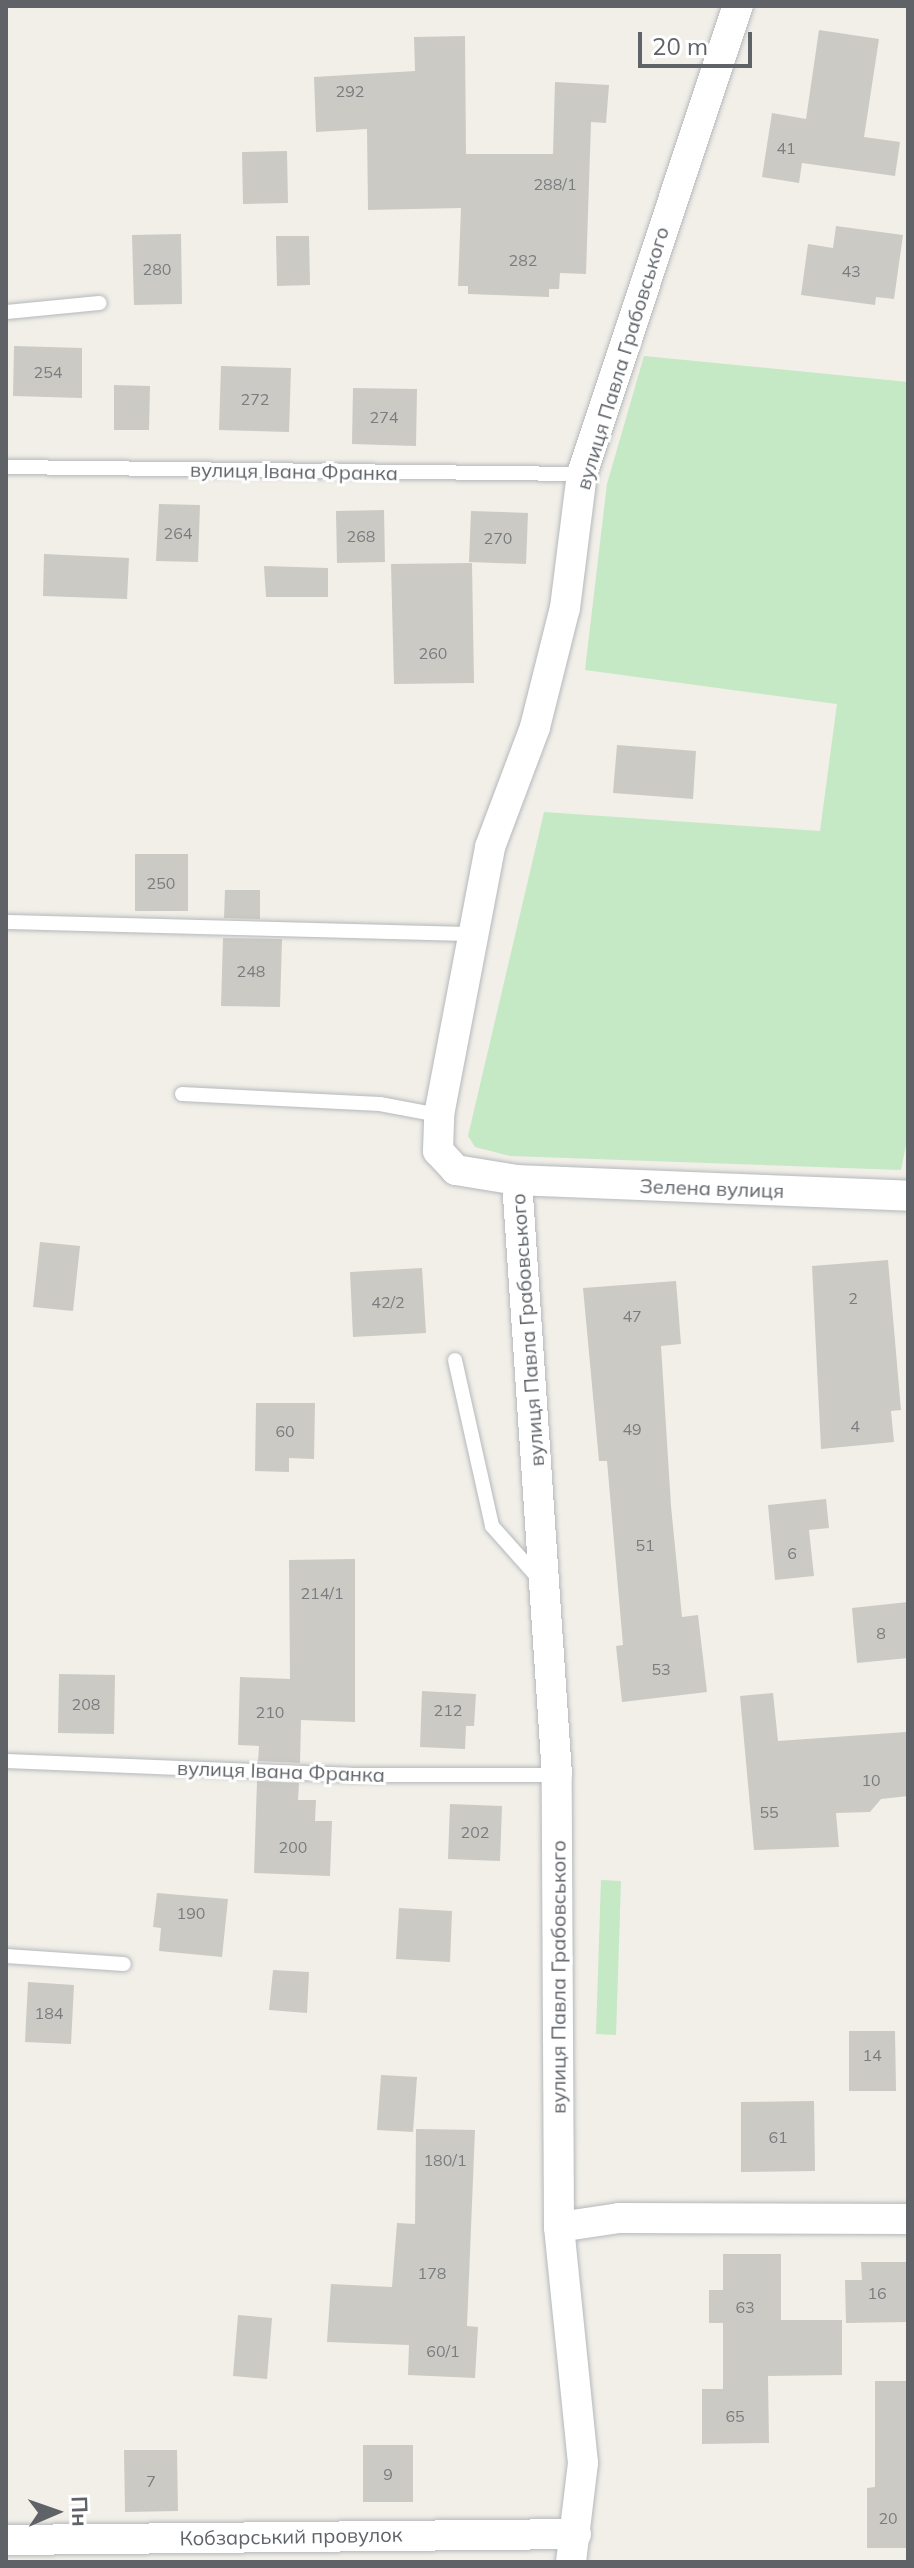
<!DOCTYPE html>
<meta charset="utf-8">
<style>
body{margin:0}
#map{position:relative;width:914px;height:2568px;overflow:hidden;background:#f1efe8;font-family:Mulish,sans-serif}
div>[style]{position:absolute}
.green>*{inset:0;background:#c5e8c5}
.building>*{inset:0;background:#cccac5}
.roads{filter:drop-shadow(0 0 2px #b5b8bc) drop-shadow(0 0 2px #b5b8bc)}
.service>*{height:14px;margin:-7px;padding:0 7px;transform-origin:7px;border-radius:7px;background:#fff}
.minor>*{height:30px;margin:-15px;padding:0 15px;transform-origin:15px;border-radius:15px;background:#fff}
span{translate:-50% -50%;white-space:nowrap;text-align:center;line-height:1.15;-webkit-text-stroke:6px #fff;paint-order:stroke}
.number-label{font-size:16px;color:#7a7d7f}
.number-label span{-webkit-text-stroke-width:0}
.street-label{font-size:20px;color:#5f6368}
.frame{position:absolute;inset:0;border:8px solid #5f6368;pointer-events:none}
.north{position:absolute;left:16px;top:2472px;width:80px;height:80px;-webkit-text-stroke:6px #fff;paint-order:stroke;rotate:88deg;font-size:22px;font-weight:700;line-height:32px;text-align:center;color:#5f6368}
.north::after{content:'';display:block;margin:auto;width:28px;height:36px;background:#5f6368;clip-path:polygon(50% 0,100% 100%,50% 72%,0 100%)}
.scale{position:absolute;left:638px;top:32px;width:114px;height:36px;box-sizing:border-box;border:4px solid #5f6368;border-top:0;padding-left:10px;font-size:24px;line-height:28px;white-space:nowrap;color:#5f6368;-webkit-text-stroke:6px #fff;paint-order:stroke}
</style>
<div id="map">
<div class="green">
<div style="clip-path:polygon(644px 356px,908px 382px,908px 1135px,901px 1170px,510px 1156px,475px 1147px,468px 1136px,544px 812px,820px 831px,837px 704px,585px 670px,607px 484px)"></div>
<div style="clip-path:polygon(601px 1880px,621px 1881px,616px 2035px,596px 2034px)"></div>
</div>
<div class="building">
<div style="clip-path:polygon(819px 30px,879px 39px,864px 137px,900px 142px,895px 176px,802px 163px,799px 183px,762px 177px,772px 113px,806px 119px)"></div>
<div style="clip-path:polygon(465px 36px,466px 154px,553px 154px,555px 82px,609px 85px,606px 123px,591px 122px,586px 274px,560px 273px,559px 289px,549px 289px,549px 297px,468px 294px,468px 286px,458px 286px,461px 208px,368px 210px,367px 129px,316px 132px,314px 77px,415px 71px,414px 37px)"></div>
<div style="clip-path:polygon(287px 151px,288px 203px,243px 204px,242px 152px)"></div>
<div style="clip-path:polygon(836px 226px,903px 235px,894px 299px,876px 297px,875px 305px,801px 295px,808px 244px,833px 248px)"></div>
<div style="clip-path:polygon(181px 234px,182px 304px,134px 305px,132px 235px)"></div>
<div style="clip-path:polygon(276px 236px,309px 236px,310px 285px,277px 286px)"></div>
<div style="clip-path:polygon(14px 346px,82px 348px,82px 398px,13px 396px)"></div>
<div style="clip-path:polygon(221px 366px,291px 368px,289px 432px,219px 430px)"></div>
<div style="clip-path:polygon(114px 385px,150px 386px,149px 430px,114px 430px)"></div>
<div style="clip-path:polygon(353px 388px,417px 389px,416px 446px,352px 444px)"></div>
<div style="clip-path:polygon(159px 504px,200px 505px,198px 562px,156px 561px)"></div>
<div style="clip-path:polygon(384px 510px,385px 562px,337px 563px,336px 511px)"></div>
<div style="clip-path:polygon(471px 511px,528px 513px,526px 564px,469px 562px)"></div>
<div style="clip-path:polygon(44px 554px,129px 558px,127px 599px,43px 596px)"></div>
<div style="clip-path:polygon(472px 563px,474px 683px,394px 684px,391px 564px)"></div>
<div style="clip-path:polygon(264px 566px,328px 568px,328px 597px,266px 597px)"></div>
<div style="clip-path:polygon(617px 745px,696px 751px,693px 799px,613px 793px)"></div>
<div style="clip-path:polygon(135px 854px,188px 854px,188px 911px,135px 911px)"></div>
<div style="clip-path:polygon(225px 890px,260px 890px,260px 919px,224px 918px)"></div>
<div style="clip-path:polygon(223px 938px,282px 939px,280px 1007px,221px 1006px)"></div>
<div style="clip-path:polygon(40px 1242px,80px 1246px,73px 1311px,33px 1307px)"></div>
<div style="clip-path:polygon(888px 1260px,901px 1410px,891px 1411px,894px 1442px,821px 1449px,812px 1266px)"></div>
<div style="clip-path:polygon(422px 1268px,426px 1333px,353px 1337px,350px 1272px)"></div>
<div style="clip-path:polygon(676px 1281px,681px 1344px,661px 1346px,671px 1506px,682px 1617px,698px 1615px,707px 1692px,622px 1702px,616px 1646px,623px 1645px,607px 1461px,599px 1461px,583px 1288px)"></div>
<div style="clip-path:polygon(256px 1403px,315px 1403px,314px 1459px,289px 1458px,289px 1472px,255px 1471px)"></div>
<div style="clip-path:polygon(826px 1499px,829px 1528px,809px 1530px,814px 1576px,775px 1580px,768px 1505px)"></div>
<div style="clip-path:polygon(355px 1559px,355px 1722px,301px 1720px,300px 1763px,258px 1761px,259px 1746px,238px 1745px,240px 1677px,290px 1679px,289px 1560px)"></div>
<div style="clip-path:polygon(908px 1602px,908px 1658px,857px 1663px,852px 1608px)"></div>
<div style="clip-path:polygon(59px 1674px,115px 1675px,114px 1734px,58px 1733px)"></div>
<div style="clip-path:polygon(422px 1691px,476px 1694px,474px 1726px,466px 1726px,465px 1749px,420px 1747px)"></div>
<div style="clip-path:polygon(773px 1693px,778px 1741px,906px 1732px,908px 1796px,881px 1799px,870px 1812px,836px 1813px,839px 1847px,754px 1850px,740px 1696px)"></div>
<div style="clip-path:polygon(257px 1781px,299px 1783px,298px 1800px,316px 1800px,315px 1821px,332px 1821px,330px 1876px,254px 1873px)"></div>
<div style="clip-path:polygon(450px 1804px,502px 1806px,500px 1861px,448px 1859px)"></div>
<div style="clip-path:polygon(157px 1893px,228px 1899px,222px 1957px,159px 1951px,161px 1928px,153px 1927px)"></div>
<div style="clip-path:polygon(399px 1908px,452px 1911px,450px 1962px,396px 1959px)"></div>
<div style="clip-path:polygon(273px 1970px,309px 1972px,307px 2013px,269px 2010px)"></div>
<div style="clip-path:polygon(28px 1982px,74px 1985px,71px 2044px,25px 2042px)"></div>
<div style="clip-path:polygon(849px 2031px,895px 2031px,896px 2091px,849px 2091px)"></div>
<div style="clip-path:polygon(381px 2075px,417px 2077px,413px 2132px,377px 2130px)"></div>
<div style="clip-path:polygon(814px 2101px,815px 2171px,741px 2172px,741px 2102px)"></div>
<div style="clip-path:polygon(416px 2129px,475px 2130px,467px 2326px,478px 2327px,475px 2378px,408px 2375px,409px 2345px,327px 2342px,331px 2284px,392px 2287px,397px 2223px,415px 2224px)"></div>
<div style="clip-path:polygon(723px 2254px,781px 2254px,781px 2320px,842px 2320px,842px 2375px,768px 2376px,769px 2443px,702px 2444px,702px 2389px,723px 2389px,723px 2323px,709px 2323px,709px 2290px,723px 2290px)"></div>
<div style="clip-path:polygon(861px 2262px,908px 2262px,908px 2322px,846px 2323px,845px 2280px,862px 2280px)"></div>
<div style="clip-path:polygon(238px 2315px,272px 2318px,267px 2379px,233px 2376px)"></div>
<div style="clip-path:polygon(875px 2381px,908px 2381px,908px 2548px,867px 2548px,867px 2488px,875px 2487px)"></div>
<div style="clip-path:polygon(363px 2445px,413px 2445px,413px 2502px,363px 2502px)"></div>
<div style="clip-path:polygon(124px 2450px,177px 2450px,178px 2511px,125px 2512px)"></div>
</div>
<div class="roads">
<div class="service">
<div style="left:6px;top:312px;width:94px;rotate:-5.5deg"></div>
<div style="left:6px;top:467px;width:576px;rotate:0.7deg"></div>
<div style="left:6px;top:922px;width:464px;rotate:1.5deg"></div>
<div style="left:182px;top:1094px;width:198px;rotate:2.9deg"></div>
<div style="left:380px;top:1104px;width:60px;rotate:10.6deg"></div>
<div style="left:455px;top:1360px;width:170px;rotate:77.4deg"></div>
<div style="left:492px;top:1526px;width:74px;rotate:48.3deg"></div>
<div style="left:6px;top:1761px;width:348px;rotate:2.3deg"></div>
<div style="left:354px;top:1775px;width:203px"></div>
<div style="left:6px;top:1956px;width:118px;rotate:3.9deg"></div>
</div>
<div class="minor">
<div style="left:517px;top:1180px;width:391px;rotate:2.3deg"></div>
<div style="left:559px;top:2227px;width:61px;rotate:-8.5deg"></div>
<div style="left:619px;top:2218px;width:289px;rotate:0.2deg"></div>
<div style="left:6px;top:2540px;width:570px;rotate:-0.6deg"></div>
<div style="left:571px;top:2562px;width:100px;rotate:-83.1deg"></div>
<div style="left:583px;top:2463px;width:237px;rotate:-95.8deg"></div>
<div style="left:559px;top:2227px;width:452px;rotate:-90.3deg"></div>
<div style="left:557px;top:1775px;width:596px;rotate:-93.85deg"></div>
<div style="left:517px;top:1180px;width:62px;rotate:-170.7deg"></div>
<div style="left:456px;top:1170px;width:26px;rotate:-133deg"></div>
<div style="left:438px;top:1151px;width:36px;rotate:-88deg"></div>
<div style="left:439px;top:1115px;width:273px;rotate:-79.2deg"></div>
<div style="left:490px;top:847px;width:128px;rotate:-69.4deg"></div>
<div style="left:535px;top:727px;width:123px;rotate:-75.9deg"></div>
<div style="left:565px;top:608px;width:135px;rotate:-82.8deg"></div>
<div style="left:582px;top:474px;width:493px;rotate:-71.6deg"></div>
</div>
</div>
<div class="number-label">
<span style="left:350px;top:91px">292</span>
<span style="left:786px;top:148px">41</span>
<span style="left:555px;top:184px">288/1</span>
<span style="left:523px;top:260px">282</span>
<span style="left:157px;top:269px">280</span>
<span style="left:851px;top:271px">43</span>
<span style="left:48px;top:372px">254</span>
<span style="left:255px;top:399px">272</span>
<span style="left:384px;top:417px">274</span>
<span style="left:178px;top:533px">264</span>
<span style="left:361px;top:536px">268</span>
<span style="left:498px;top:538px">270</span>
<span style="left:433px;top:653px">260</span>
<span style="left:161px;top:883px">250</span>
<span style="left:251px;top:971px">248</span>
<span style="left:853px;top:1298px">2</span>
<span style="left:388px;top:1302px">42/2</span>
<span style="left:632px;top:1316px">47</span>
<span style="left:855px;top:1426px">4</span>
<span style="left:632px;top:1429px">49</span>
<span style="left:285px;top:1431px">60</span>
<span style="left:645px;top:1545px">51</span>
<span style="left:792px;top:1553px">6</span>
<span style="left:322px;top:1593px">214/1</span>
<span style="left:881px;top:1633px">8</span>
<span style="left:661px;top:1669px">53</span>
<span style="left:86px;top:1704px">208</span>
<span style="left:448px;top:1710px">212</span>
<span style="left:270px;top:1712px">210</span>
<span style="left:871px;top:1780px">10</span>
<span style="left:769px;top:1812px">55</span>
<span style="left:475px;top:1832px">202</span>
<span style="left:293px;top:1847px">200</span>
<span style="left:191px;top:1913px">190</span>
<span style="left:49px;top:2013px">184</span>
<span style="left:872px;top:2055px">14</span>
<span style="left:778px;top:2137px">61</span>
<span style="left:445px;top:2160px">180/1</span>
<span style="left:432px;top:2273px">178</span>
<span style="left:877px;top:2293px">16</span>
<span style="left:745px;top:2307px">63</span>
<span style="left:443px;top:2351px">60/1</span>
<span style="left:735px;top:2416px">65</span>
<span style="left:388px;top:2474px">9</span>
<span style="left:151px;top:2481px">7</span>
<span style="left:888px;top:2518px">20</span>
</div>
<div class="street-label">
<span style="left:622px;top:358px;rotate:-73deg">вулиця Павла Грабовського</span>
<span style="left:294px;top:471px;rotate:1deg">вулиця Івана Франка</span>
<span style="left:712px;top:1188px;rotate:2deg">Зелена вулиця</span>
<span style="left:527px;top:1330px;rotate:-94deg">вулиця Павла Грабовського</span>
<span style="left:281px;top:1771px;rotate:2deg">вулиця Івана Франка</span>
<span style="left:558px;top:1977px;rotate:-90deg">вулиця Павла Грабовського</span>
<span style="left:291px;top:2536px;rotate:-1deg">Кобзарський провулок</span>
</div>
<div class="frame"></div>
<div class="north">Пн</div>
<div class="scale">20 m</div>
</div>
